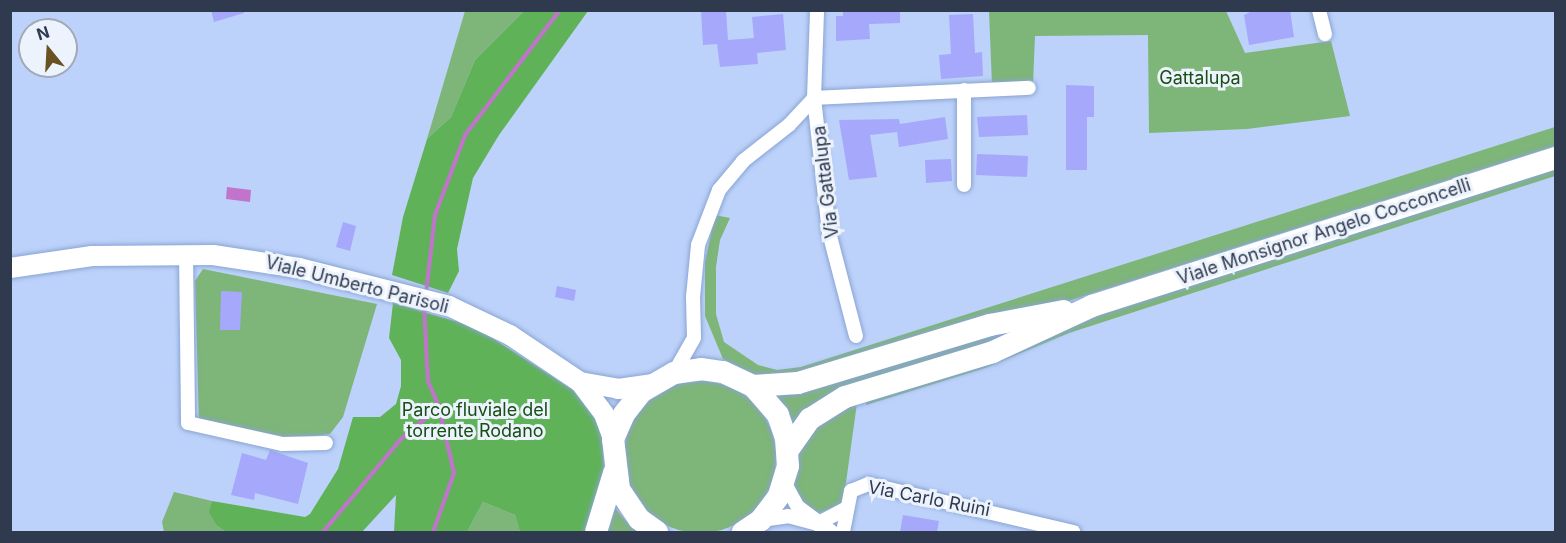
<!DOCTYPE html>
<style>
body{margin:0}
#map{position:relative;width:1566px;height:543px;overflow:hidden;background:#bcd2fa;font-family:Inter,sans-serif}
div>[style]{position:absolute}
.green>*{inset:0;background:#7eb578}
.round{border-radius:50%}
.forest>*{inset:0;background:#60b259}
.water>*{inset:0;background:#c074cb}
.stream>*{height:4px;margin:-2px;padding:0 2px;transform-origin:2px;border-radius:2px;background:#c074cb}
.building>*{inset:0;background:#a6a8fb}
.roads{filter:drop-shadow(0 0 2px #8aa4d3) drop-shadow(0 0 2px #8aa4d3)}
.street>*{height:14px;margin:-7px;padding:0 7px;transform-origin:7px;border-radius:7px;background:#fff}
.secondary>*{height:20px;margin:-10px;padding:0 10px;transform-origin:10px;border-radius:10px;background:#fff}
.primary>*{height:22px;margin:-11px;padding:0 11px;transform-origin:11px;border-radius:11px;background:#fff}
span{translate:-50% -50%;white-space:nowrap;text-align:center;line-height:1.15;-webkit-text-stroke:6px #edf3fd;paint-order:stroke}
.park-label{font-size:18px;color:#174e13}
.street-label{font-size:18px;color:#2f3a4e}
.frame{position:absolute;inset:0;border:12px solid #2f3a4e;pointer-events:none}
.north{position:absolute;left:18px;top:18px;width:60px;height:60px;box-sizing:border-box;background:#edf3fd;border:2px solid #a1a9b7;border-radius:50%;rotate:342deg;font-size:16px;font-weight:700;line-height:24px;text-align:center;color:#2f3a4e}
.north::after{content:'';display:block;margin:auto;width:21px;height:27px;background:#695122;clip-path:polygon(50% 0,100% 100%,50% 72%,0 100%)}
</style>
<div id="map">
<div class="green">
<div style="clip-path:polygon(465px 11px,524px 11px,475px 60px,451px 117px,427px 139px)"></div>
<div style="clip-path:polygon(989px 11px,1226px 11px,1245px 53px,1331px 41px,1350px 116px,1247px 129px,1149px 133px,1148px 35px,1035px 36px,1033px 84px,992px 85px)"></div>
<div style="clip-path:polygon(1555px 127px,1555px 146px,1062px 303px,786px 380px,766px 380px,723px 359px,705px 316px,705px 262px,715px 215px,730px 218px,720px 240px,716px 267px,716px 314px,724px 342px,758px 365px,777px 370px,801px 367px)"></div>
<div style="clip-path:polygon(1555px 166px,1555px 176px,1069px 333px,985px 368px,866px 405px,867px 395px,987px 358px,1108px 311px)"></div>
<div style="clip-path:polygon(203px 269px,377px 304px,343px 417px,330px 434px,283px 439px,199px 422px,195px 281px)"></div>
<div style="clip-path:polygon(1030px 324px,793px 424px,776px 394px)"></div>
<div class="round" style="left:624px;top:381px;width:152px;height:152px"></div>
<div style="clip-path:polygon(857px 403px,843px 504px,816px 514px,807px 509px,793px 486px,800px 448px,812px 427px)"></div>
<div style="clip-path:polygon(174px 492px,212px 501px,210px 512px,216px 525px,226px 532px,164px 532px,162px 522px)"></div>
<div style="clip-path:polygon(483px 502px,515px 515px,520px 532px,467px 532px)"></div>
<div style="clip-path:polygon(614px 507px,625px 520px,637px 532px,605px 532px)"></div>
</div>
<div class="forest">
<div style="clip-path:polygon(524px 11px,588px 11px,499px 135px,473px 178px,457px 249px,459px 271px,448px 293px,392px 275px,403px 217px,427px 139px,451px 117px,475px 60px)"></div>
<div style="clip-path:polygon(393px 303px,475px 327px,581px 395px,596px 413px,603px 435px,604px 477px,589px 532px,520px 532px,515px 515px,483px 502px,467px 532px,394px 532px,396px 495px,362px 532px,226px 532px,216px 525px,209px 512px,212px 501px,305px 517px,310px 514px,338px 469px,353px 417px,380px 417px,396px 404px,401px 386px,401px 360px,389px 338px)"></div>
</div>
<div class="water">
<div style="clip-path:polygon(227px 187px,251px 190px,250px 202px,226px 199px)"></div>
</div>
<div class="stream">
<div style="left:426px;top:294px;width:80px;rotate:-83.5deg"></div>
<div style="left:435px;top:215px;width:85px;rotate:-69.4deg"></div>
<div style="left:465px;top:135px;width:157px;rotate:-52.8deg"></div>
<div style="left:424px;top:307px;width:74px;rotate:86.9deg"></div>
<div style="left:428px;top:381px;width:28px;rotate:67deg"></div>
<div style="left:439px;top:407px;width:68px;rotate:77.2deg"></div>
<div style="left:454px;top:473px;width:63px;rotate:109.6deg"></div>
<div style="left:323px;top:532px;width:123px;rotate:-50deg"></div>
<div style="left:402px;top:438px;width:48px;rotate:-40deg"></div>
</div>
<div class="building">
<div style="clip-path:polygon(211px 10px,244px 10px,244px 13px,214px 22px)"></div>
<div style="clip-path:polygon(726px 10px,728px 40px,754px 38px,752px 17px,783px 14px,786px 50px,757px 53px,758px 64px,720px 67px,717px 44px,703px 45px,701px 11px)"></div>
<div style="clip-path:polygon(900px 10px,900px 23px,869px 24px,870px 39px,836px 41px,836px 16px,843px 16px,843px 12px)"></div>
<div style="clip-path:polygon(1254px 10px,1290px 10px,1294px 37px,1249px 45px,1244px 15px)"></div>
<div style="clip-path:polygon(973px 14px,975px 53px,982px 52px,983px 76px,941px 79px,939px 55px,951px 54px,949px 15px)"></div>
<div style="clip-path:polygon(1066px 85px,1094px 86px,1094px 117px,1087px 117px,1087px 170px,1066px 170px)"></div>
<div style="clip-path:polygon(1027px 115px,1028px 135px,979px 137px,977px 117px)"></div>
<div style="clip-path:polygon(945px 117px,948px 139px,942px 140px,899px 147px,897px 132px,870px 135px,877px 177px,849px 180px,839px 120px,899px 119px,900px 124px)"></div>
<div style="clip-path:polygon(977px 154px,1028px 156px,1027px 177px,976px 175px)"></div>
<div style="clip-path:polygon(951px 159px,952px 181px,926px 183px,925px 160px)"></div>
<div style="clip-path:polygon(343px 222px,356px 226px,350px 251px,336px 247px)"></div>
<div style="clip-path:polygon(557px 286px,576px 290px,574px 301px,555px 297px)"></div>
<div style="clip-path:polygon(221px 291px,242px 292px,240px 330px,220px 330px)"></div>
<div style="clip-path:polygon(270px 450px,308px 463px,298px 504px,255px 493px,254px 500px,231px 495px,242px 453px,266px 460px)"></div>
<div style="clip-path:polygon(903px 515px,939px 521px,937px 532px,900px 532px)"></div>
</div>
<div class="roads">
<div class="street">
<div style="left:1319px;top:10px;width:25px;rotate:76deg"></div>
<div style="left:964px;top:185px;width:95px;rotate:-90deg"></div>
<div style="left:186px;top:253px;width:170px;rotate:89.3deg"></div>
<div style="left:188px;top:423px;width:96px;rotate:12.6deg"></div>
<div style="left:282px;top:444px;width:44px;rotate:-1.3deg"></div>
<div style="left:856px;top:336px;width:107px;rotate:-104.6deg"></div>
<div style="left:829px;top:232px;width:135px;rotate:-96.4deg"></div>
<div style="left:814px;top:98px;width:215px;rotate:-2.7deg"></div>
<div style="left:674px;top:373px;width:40px;rotate:-60.3deg"></div>
<div style="left:694px;top:338px;width:41px;rotate:-91.4deg"></div>
<div style="left:693px;top:297px;width:52px;rotate:-84.5deg"></div>
<div style="left:698px;top:245px;width:59px;rotate:-69.1deg"></div>
<div style="left:719px;top:190px;width:38px;rotate:-50deg"></div>
<div style="left:743px;top:161px;width:58px;rotate:-38deg"></div>
<div style="left:789px;top:125px;width:37px;rotate:-47deg"></div>
<div style="left:814px;top:98px;width:88px;rotate:-88deg"></div>
<div style="left:784px;top:482px;width:29px;rotate:61deg"></div>
<div style="left:798px;top:507px;width:42px;rotate:36.3deg"></div>
<div style="left:761px;top:520px;width:27px;rotate:-8deg"></div>
<div style="left:788px;top:516px;width:30px;rotate:15deg"></div>
<div style="left:817px;top:524px;width:34px;rotate:-28deg"></div>
<div style="left:843px;top:532px;width:42px;rotate:-79deg"></div>
<div style="left:851px;top:491px;width:18px;rotate:-22deg"></div>
<div style="left:868px;top:484px;width:211px;rotate:13.2deg"></div>
</div>
<div class="secondary">
<div style="left:10px;top:268px;width:83px;rotate:-8.3deg"></div>
<div style="left:92px;top:256px;width:121px;rotate:-0.5deg"></div>
<div style="left:213px;top:255px;width:87px;rotate:8.6deg"></div>
<div style="left:299px;top:268px;width:155px;rotate:14.2deg"></div>
<div style="left:449px;top:306px;width:68px;rotate:25.4deg"></div>
<div style="left:510px;top:335px;width:84px;rotate:33.9deg"></div>
<div style="left:580px;top:382px;width:40px;rotate:53deg"></div>
<div style="left:604px;top:414px;width:27px;rotate:70deg"></div>
<div style="left:580px;top:382px;width:39px;rotate:10deg"></div>
<div style="left:618px;top:389px;width:34px;rotate:-8deg"></div>
</div>
<div class="primary">
<div style="left:753px;top:386px;width:45px;rotate:-3.8deg"></div>
<div style="left:798px;top:383px;width:201px;rotate:-16.8deg"></div>
<div style="left:990px;top:325px;width:75px;rotate:-10.7deg"></div>
<div style="left:788px;top:450px;width:38px;rotate:-55deg"></div>
<div style="left:810px;top:419px;width:41px;rotate:-32.2deg"></div>
<div style="left:845px;top:397px;width:155px;rotate:-16.9deg"></div>
<div style="left:993px;top:352px;width:109px;rotate:-24.9deg"></div>
<div style="left:1092px;top:306px;width:487px;rotate:-17.7deg"></div>
<div style="left:596px;top:532px;width:62px;rotate:-73deg"></div>
<div style="left:657px;top:532px;width:22px;rotate:-144deg"></div>
<div style="left:639px;top:519px;width:36px;rotate:-124deg"></div>
<div style="left:619px;top:489px;width:50px;rotate:-96.8deg"></div>
<div style="left:613px;top:439px;width:27px;rotate:-66deg"></div>
<div style="left:624px;top:414px;width:28px;rotate:-52deg"></div>
<div style="left:641px;top:392px;width:38px;rotate:-30deg"></div>
<div style="left:674px;top:373px;width:27px;rotate:-8deg"></div>
<div style="left:701px;top:369px;width:22px;rotate:8deg"></div>
<div style="left:723px;top:372px;width:33px;rotate:25deg"></div>
<div style="left:753px;top:386px;width:38px;rotate:49deg"></div>
<div style="left:778px;top:415px;width:24px;rotate:71deg"></div>
<div style="left:786px;top:438px;width:28px;rotate:86deg"></div>
<div style="left:788px;top:466px;width:31px;rotate:107deg"></div>
<div style="left:779px;top:496px;width:30px;rotate:127deg"></div>
<div style="left:761px;top:520px;width:22px;rotate:146deg"></div>
</div>
</div>
<div class="park-label">
<span style="left:1200px;top:78px">Gattalupa</span>
<span style="left:475px;top:421px">Parco fluviale del<br>torrente Rodano</span>
</div>
<div class="street-label">
<span style="left:826px;top:182px;rotate:-97deg">Via Gattalupa</span>
<span style="left:1324px;top:232px;rotate:-18deg">Viale Monsignor Angelo Cocconcelli</span>
<span style="left:357px;top:285px;rotate:14deg">Viale Umberto Parisoli</span>
<span style="left:929px;top:499px;rotate:11deg">Via Carlo Ruini</span>
</div>
<div class="frame"></div>
<div class="north">N</div>
</div>
